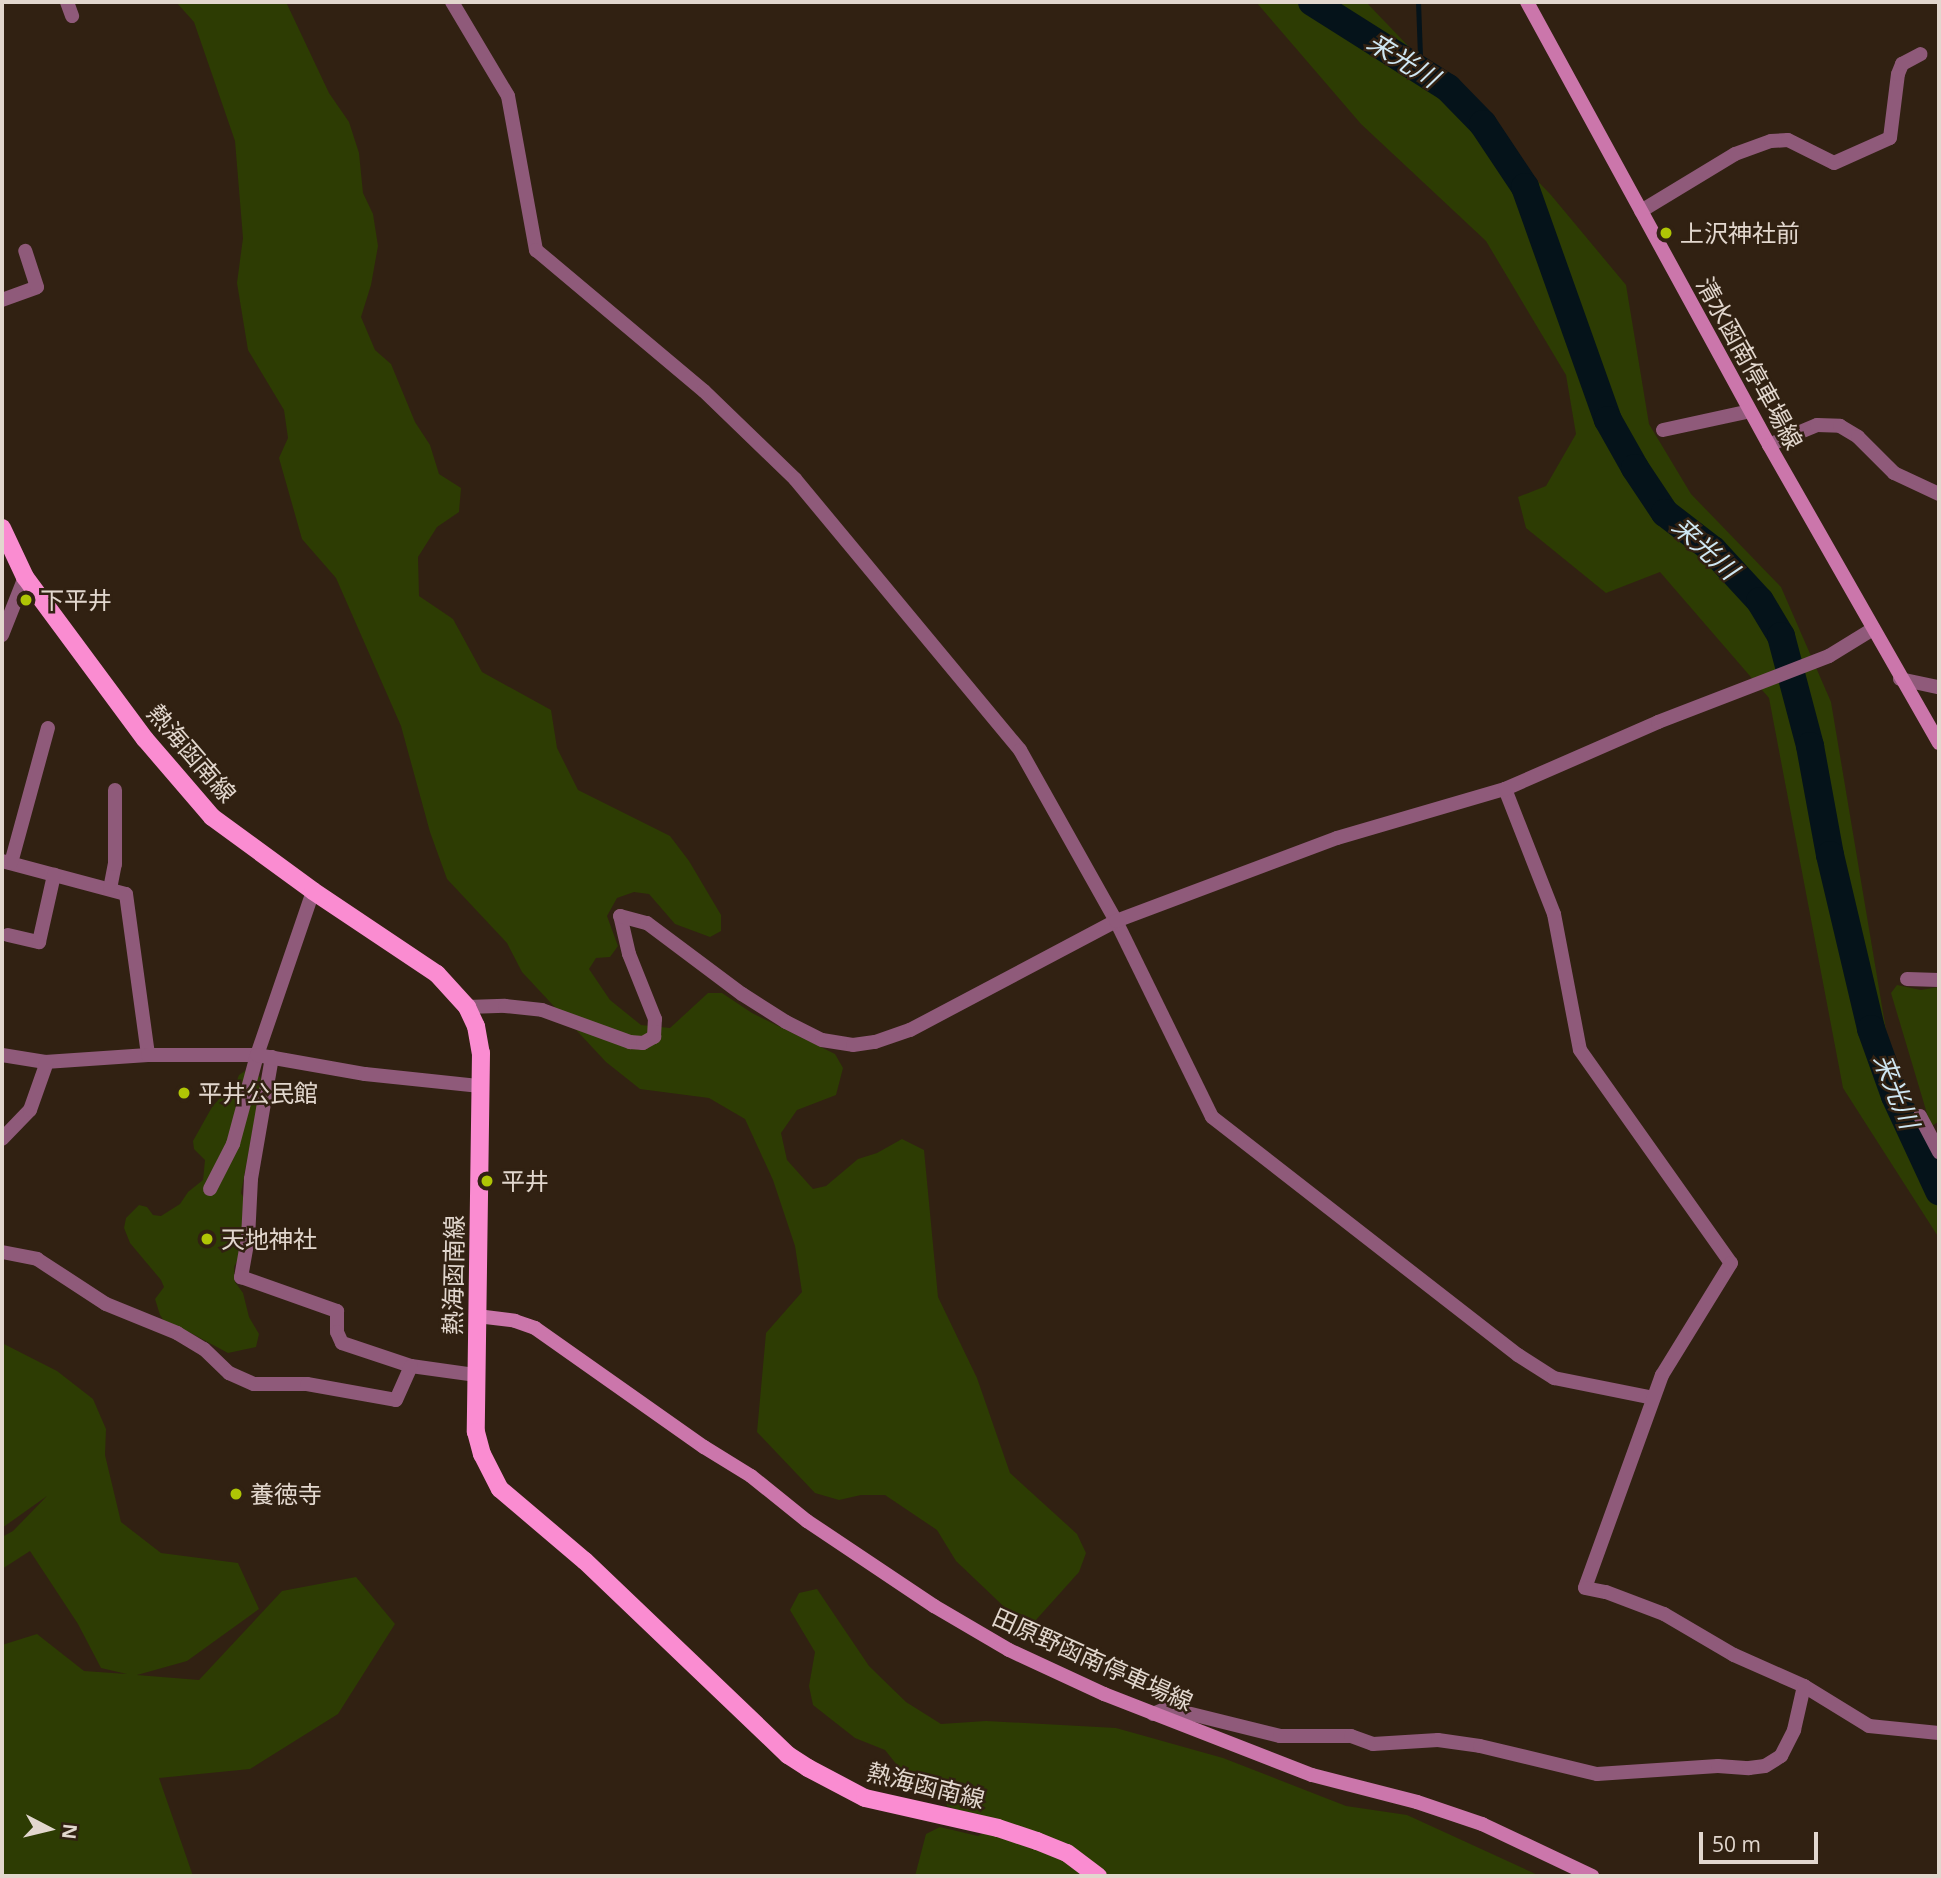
<!DOCTYPE html>
<meta charset="utf-8">
<style>
body{margin:0}
#map{position:relative;width:1941px;height:1878px;overflow:hidden;background:#312112;font-family:"Open Sans","Noto Sans JP",sans-serif}
div>[style]{position:absolute}
.green>*{inset:0;background:#2d3c03}
.stream>*{height:4.5px;margin:-2.25px;padding:0 2.25px;transform-origin:2.25px;border-radius:2.25px;background:#05131a}
.river>*{height:28px;margin:-14px;padding:0 14px;transform-origin:14px;border-radius:14px;background:#05131a}
.street>*{height:14px;margin:-7px;padding:0 7px;transform-origin:7px;border-radius:7px;background:#8f5a7a}
.secondary>*{height:14px;margin:-7px;padding:0 7px;transform-origin:7px;border-radius:7px;background:#cb76ab}
.primary>*{height:18px;margin:-9px;padding:0 9px;transform-origin:9px;border-radius:9px;background:#fa8cd1}
.dots>*{width:19px;height:19px;translate:-50% -50%;box-sizing:border-box;border:4px solid #312112;border-radius:50%}
span{translate:-50% -50%;white-space:nowrap;text-align:center;line-height:1.15;-webkit-text-stroke:5px #312112;paint-order:stroke}
.poi-label{font-size:24px;color:#e2d7ce}
.left{translate:0 -50%;text-align:left}
.street-label{font-size:24px;color:#e2d7ce}
.water-label{font-size:26px;color:#cee6f2;font-style:italic}
.frame{position:absolute;inset:0;border:4px solid #e2d7ce;pointer-events:none}
.north{position:absolute;left:14px;top:1794px;width:70px;height:70px;-webkit-text-stroke:5px #312112;paint-order:stroke;rotate:97deg;font-size:19px;font-weight:700;line-height:28px;text-align:center;color:#e2d7ce}
.north::after{content:'';display:block;margin:auto;width:24px;height:32px;background:#e2d7ce;clip-path:polygon(50% 0,100% 100%,50% 72%,0 100%)}
.scale{position:absolute;left:1699px;top:1832px;width:119px;height:32px;box-sizing:border-box;border:4px solid #e2d7ce;border-top:0;padding-left:9px;font-size:21px;line-height:24px;white-space:nowrap;color:#e2d7ce;-webkit-text-stroke:5px #312112;paint-order:stroke}
</style>
<div id="map">
<div class="green">
<div style="clip-path:polygon(176px 2px,286px 2px,329px 93px,349px 122px,359px 153px,363px 193px,373px 214px,378px 246px,371px 285px,361px 317px,375px 350px,391px 364px,415px 422px,430px 445px,439px 474px,461px 488px,459px 512px,437px 527px,418px 557px,419px 596px,453px 619px,482px 672px,551px 710px,557px 748px,578px 790px,670px 836px,689px 861px,721px 915px,721px 931px,710px 937px,675px 924px,649px 894px,634px 892px,617px 898px,607px 916px,618px 946px,610px 957px,596px 958px,589px 969px,610px 1000px,641px 1025px,670px 1028px,708px 993px,722px 993px,752px 1013px,835px 1054px,843px 1068px,836px 1095px,797px 1110px,781px 1133px,787px 1160px,813px 1189px,826px 1186px,858px 1159px,877px 1153px,902px 1139px,924px 1150px,938px 1297px,977px 1378px,1010px 1473px,1077px 1534px,1086px 1553px,1079px 1572px,1035px 1621px,1018px 1620px,956px 1561px,937px 1530px,885px 1495px,861px 1495px,839px 1500px,815px 1493px,757px 1432px,766px 1333px,802px 1292px,795px 1246px,773px 1180px,745px 1119px,709px 1098px,640px 1089px,606px 1062px,522px 972px,507px 943px,447px 879px,430px 832px,401px 726px,336px 578px,302px 539px,279px 458px,288px 438px,284px 410px,248px 350px,237px 283px,243px 238px,235px 141px,194px 22px)"></div>
<div style="clip-path:polygon(1256px 2px,1366px 2px,1551px 195px,1626px 285px,1649px 424px,1691px 494px,1781px 587px,1831px 702px,1892px 1066px,1939px 1162px,1939px 1238px,1843px 1088px,1769px 698px,1660px 572px,1606px 593px,1526px 528px,1518px 497px,1546px 486px,1576px 434px,1566px 375px,1486px 241px,1361px 124px)"></div>
<div style="clip-path:polygon(1897px 985px,1921px 990px,1939px 987px,1939px 1121px,1931px 1127px,1891px 993px)"></div>
<div style="clip-path:polygon(245px 1071px,255px 1073px,262px 1079px,241px 1193px,246px 1202px,243px 1250px,234px 1267px,235px 1282px,243px 1293px,249px 1317px,259px 1334px,256px 1347px,228px 1353px,189px 1332px,168px 1327px,160px 1315px,155px 1299px,164px 1287px,161px 1280px,130px 1243px,124px 1228px,126px 1218px,139px 1205px,147px 1207px,153px 1215px,161px 1216px,180px 1204px,188px 1192px,203px 1180px,205px 1160px,194px 1149px,193px 1141px,212px 1107px,220px 1098px,231px 1096px,239px 1075px)"></div>
<div style="clip-path:polygon(2px 1343px,57px 1371px,93px 1399px,106px 1429px,105px 1455px,121px 1522px,161px 1553px,238px 1563px,259px 1609px,187px 1661px,137px 1675px,199px 1680px,282px 1591px,356px 1577px,395px 1624px,338px 1714px,250px 1769px,159px 1778px,193px 1876px,2px 1876px,2px 1645px,37px 1634px,84px 1671px,127px 1674px,101px 1668px,78px 1624px,30px 1551px,2px 1569px,2px 1537px,13px 1531px,47px 1496px,2px 1528px)"></div>
<div style="clip-path:polygon(817px 1589px,869px 1666px,906px 1702px,941px 1724px,986px 1721px,1116px 1728px,1223px 1758px,1346px 1806px,1407px 1815px,1540px 1876px,915px 1876px,926px 1834px,940px 1827px,978px 1836px,998px 1826px,947px 1806px,941px 1786px,901px 1770px,885px 1750px,855px 1738px,813px 1705px,809px 1686px,815px 1652px,790px 1610px,799px 1593px)"></div>
</div>
<div class="stream">
<div style="left:1417px;top:66px;width:10px;rotate:-73deg"></div>
<div style="left:1420px;top:56px;width:54px;rotate:-92.1deg"></div>
</div>
<div class="river">
<div style="left:1312px;top:2px;width:161px;rotate:32.3deg"></div>
<div style="left:1448px;top:88px;width:50px;rotate:45.8deg"></div>
<div style="left:1483px;top:124px;width:76px;rotate:56.3deg"></div>
<div style="left:1525px;top:187px;width:247px;rotate:70.4deg"></div>
<div style="left:1608px;top:420px;width:55px;rotate:60.6deg"></div>
<div style="left:1635px;top:468px;width:54px;rotate:56.3deg"></div>
<div style="left:1665px;top:513px;width:61px;rotate:37.6deg"></div>
<div style="left:1713px;top:550px;width:69px;rotate:47.3deg"></div>
<div style="left:1760px;top:601px;width:41px;rotate:59deg"></div>
<div style="left:1781px;top:636px;width:114px;rotate:75.2deg"></div>
<div style="left:1810px;top:746px;width:111px;rotate:79.6deg"></div>
<div style="left:1830px;top:855px;width:179px;rotate:76.7deg"></div>
<div style="left:1871px;top:1029px;width:71px;rotate:70.3deg"></div>
<div style="left:1895px;top:1096px;width:105px;rotate:65.1deg"></div>
</div>
<div class="street">
<div style="left:67px;top:2px;width:15px;rotate:70deg"></div>
<div style="left:452px;top:2px;width:109px;rotate:59.2deg"></div>
<div style="left:508px;top:96px;width:157px;rotate:79.7deg"></div>
<div style="left:536px;top:250px;width:219px;rotate:40deg"></div>
<div style="left:704px;top:391px;width:127px;rotate:44deg"></div>
<div style="left:795px;top:479px;width:352px;rotate:50.3deg"></div>
<div style="left:1020px;top:750px;width:196px;rotate:60.7deg"></div>
<div style="left:1116px;top:921px;width:218px;rotate:63.9deg"></div>
<div style="left:1212px;top:1117px;width:388px;rotate:37.9deg"></div>
<div style="left:1518px;top:1355px;width:43px;rotate:32.6deg"></div>
<div style="left:1554px;top:1378px;width:101px;rotate:11.4deg"></div>
<div style="left:1641px;top:211px;width:110px;rotate:-31.2deg"></div>
<div style="left:1735px;top:154px;width:38px;rotate:-20deg"></div>
<div style="left:1771px;top:141px;width:17px;rotate:-3deg"></div>
<div style="left:1788px;top:140px;width:51px;rotate:26.6deg"></div>
<div style="left:1834px;top:163px;width:61px;rotate:-24.1deg"></div>
<div style="left:1890px;top:138px;width:64px;rotate:-82.9deg"></div>
<div style="left:1898px;top:74px;width:11px;rotate:-68deg"></div>
<div style="left:1902px;top:64px;width:21px;rotate:-28deg"></div>
<div style="left:2px;top:300px;width:37px;rotate:-20deg"></div>
<div style="left:37px;top:287px;width:38px;rotate:-108deg"></div>
<div style="left:1663px;top:430px;width:89px;rotate:-12.3deg"></div>
<div style="left:1769px;top:445px;width:52px;rotate:-22.6deg"></div>
<div style="left:1817px;top:425px;width:23px;rotate:2deg"></div>
<div style="left:1840px;top:426px;width:21px;rotate:31deg"></div>
<div style="left:1858px;top:437px;width:51px;rotate:45deg"></div>
<div style="left:1894px;top:473px;width:50px;rotate:25deg"></div>
<div style="left:2px;top:635px;width:62px;rotate:-68.4deg"></div>
<div style="left:1900px;top:679px;width:40px;rotate:12deg"></div>
<div style="left:1505px;top:789px;width:134px;rotate:68.6deg"></div>
<div style="left:1554px;top:914px;width:138px;rotate:79.2deg"></div>
<div style="left:1580px;top:1050px;width:261px;rotate:54.7deg"></div>
<div style="left:1731px;top:1263px;width:132px;rotate:121.6deg"></div>
<div style="left:1662px;top:1375px;width:226px;rotate:109.9deg"></div>
<div style="left:1585px;top:1588px;width:21px;rotate:11deg"></div>
<div style="left:1606px;top:1592px;width:62px;rotate:20.8deg"></div>
<div style="left:1664px;top:1614px;width:81px;rotate:30.4deg"></div>
<div style="left:1734px;top:1655px;width:77px;rotate:23.9deg"></div>
<div style="left:1804px;top:1686px;width:76px;rotate:31.6deg"></div>
<div style="left:1869px;top:1726px;width:70px;rotate:5.7deg"></div>
<div style="left:2px;top:861px;width:128px;rotate:14.9deg"></div>
<div style="left:126px;top:894px;width:162px;rotate:82.2deg"></div>
<div style="left:11px;top:863px;width:140px;rotate:-74.7deg"></div>
<div style="left:110px;top:889px;width:25px;rotate:-79deg"></div>
<div style="left:115px;top:864px;width:74px;rotate:-90deg"></div>
<div style="left:8px;top:935px;width:32px;rotate:13deg"></div>
<div style="left:39px;top:942px;width:69px;rotate:-77.4deg"></div>
<div style="left:1907px;top:979px;width:32px;rotate:2deg"></div>
<div style="left:467px;top:1007px;width:38px;rotate:-2deg"></div>
<div style="left:505px;top:1006px;width:37px;rotate:6deg"></div>
<div style="left:542px;top:1010px;width:94px;rotate:20deg"></div>
<div style="left:630px;top:1042px;width:13px;rotate:4deg"></div>
<div style="left:643px;top:1043px;width:13px;rotate:-29deg"></div>
<div style="left:654px;top:1037px;width:18px;rotate:-87deg"></div>
<div style="left:655px;top:1019px;width:70px;rotate:-111.8deg"></div>
<div style="left:629px;top:954px;width:39px;rotate:-103deg"></div>
<div style="left:620px;top:916px;width:28px;rotate:15deg"></div>
<div style="left:647px;top:923px;width:119px;rotate:36.8deg"></div>
<div style="left:742px;top:994px;width:52px;rotate:32.5deg"></div>
<div style="left:786px;top:1022px;width:40px;rotate:26.6deg"></div>
<div style="left:822px;top:1040px;width:31px;rotate:9deg"></div>
<div style="left:853px;top:1045px;width:22px;rotate:-8deg"></div>
<div style="left:875px;top:1042px;width:37px;rotate:-19deg"></div>
<div style="left:910px;top:1030px;width:233px;rotate:-27.9deg"></div>
<div style="left:1116px;top:921px;width:236px;rotate:-20.6deg"></div>
<div style="left:1337px;top:838px;width:175px;rotate:-16.3deg"></div>
<div style="left:1505px;top:789px;width:167px;rotate:-23.6deg"></div>
<div style="left:1658px;top:722px;width:183px;rotate:-21.1deg"></div>
<div style="left:1829px;top:656px;width:52px;rotate:-31.5deg"></div>
<div style="left:2px;top:1055px;width:44px;rotate:9.2deg"></div>
<div style="left:45px;top:1062px;width:103px;rotate:-3.9deg"></div>
<div style="left:148px;top:1055px;width:109px"></div>
<div style="left:257px;top:1055px;width:173px;rotate:-71.1deg"></div>
<div style="left:272px;top:1057px;width:124px;rotate:99.8deg"></div>
<div style="left:251px;top:1179px;width:59px;rotate:92.9deg"></div>
<div style="left:248px;top:1238px;width:40px;rotate:100deg"></div>
<div style="left:241px;top:1277px;width:102px;rotate:19.5deg"></div>
<div style="left:337px;top:1311px;width:21px;rotate:90deg"></div>
<div style="left:337px;top:1332px;width:12px;rotate:66deg"></div>
<div style="left:342px;top:1343px;width:73px;rotate:18.4deg"></div>
<div style="left:411px;top:1366px;width:66px;rotate:7.9deg"></div>
<div style="left:1920px;top:1116px;width:41px;rotate:62.2deg"></div>
<div style="left:2px;top:1139px;width:40px;rotate:-46deg"></div>
<div style="left:30px;top:1110px;width:51px;rotate:-70.5deg"></div>
<div style="left:210px;top:1189px;width:51px;rotate:-62.9deg"></div>
<div style="left:233px;top:1144px;width:92px;rotate:-74.9deg"></div>
<div style="left:257px;top:1055px;width:110px;rotate:10deg"></div>
<div style="left:365px;top:1074px;width:116px;rotate:6deg"></div>
<div style="left:2px;top:1252px;width:36px;rotate:11deg"></div>
<div style="left:37px;top:1259px;width:82px;rotate:33.1deg"></div>
<div style="left:106px;top:1304px;width:77px;rotate:22.2deg"></div>
<div style="left:177px;top:1333px;width:31px;rotate:31deg"></div>
<div style="left:204px;top:1349px;width:35px;rotate:44deg"></div>
<div style="left:229px;top:1373px;width:27px;rotate:24deg"></div>
<div style="left:254px;top:1384px;width:53px"></div>
<div style="left:307px;top:1384px;width:90px;rotate:10.2deg"></div>
<div style="left:396px;top:1400px;width:37px;rotate:-66deg"></div>
<div style="left:1153px;top:1714px;width:15px;rotate:-23deg"></div>
<div style="left:1167px;top:1708px;width:116px;rotate:13.9deg"></div>
<div style="left:1280px;top:1736px;width:71px"></div>
<div style="left:1351px;top:1736px;width:23px;rotate:20deg"></div>
<div style="left:1373px;top:1744px;width:65px;rotate:-3.5deg"></div>
<div style="left:1438px;top:1740px;width:42px;rotate:8.1deg"></div>
<div style="left:1480px;top:1746px;width:120px;rotate:13.5deg"></div>
<div style="left:1597px;top:1774px;width:121px;rotate:-3.8deg"></div>
<div style="left:1718px;top:1766px;width:31px;rotate:4deg"></div>
<div style="left:1749px;top:1768px;width:16px;rotate:-7deg"></div>
<div style="left:1765px;top:1766px;width:19px;rotate:-32deg"></div>
<div style="left:1781px;top:1756px;width:29px;rotate:-63deg"></div>
<div style="left:1794px;top:1730px;width:45px;rotate:-77.2deg"></div>
</div>
<div class="secondary">
<div style="left:1527px;top:2px;width:505px;rotate:61.35deg"></div>
<div style="left:1769px;top:445px;width:343px;rotate:60.3deg"></div>
<div style="left:477px;top:1316px;width:38px;rotate:7deg"></div>
<div style="left:515px;top:1321px;width:21px;rotate:19deg"></div>
<div style="left:535px;top:1328px;width:207px;rotate:35.2deg"></div>
<div style="left:704px;top:1447px;width:55px;rotate:31.7deg"></div>
<div style="left:751px;top:1476px;width:72px;rotate:38.8deg"></div>
<div style="left:807px;top:1521px;width:153px;rotate:33.8deg"></div>
<div style="left:934px;top:1606px;width:87px;rotate:30.4deg"></div>
<div style="left:1009px;top:1650px;width:105px;rotate:24.9deg"></div>
<div style="left:1104px;top:1694px;width:223px;rotate:21.3deg"></div>
<div style="left:1312px;top:1775px;width:108px;rotate:14.4deg"></div>
<div style="left:1417px;top:1802px;width:69px;rotate:18.7deg"></div>
<div style="left:1482px;top:1824px;width:122px;rotate:25.3deg"></div>
</div>
<div class="primary">
<div style="left:2px;top:528px;width:54px;rotate:64.9deg"></div>
<div style="left:25px;top:577px;width:202px;rotate:53.5deg"></div>
<div style="left:145px;top:739px;width:103px;rotate:49.3deg"></div>
<div style="left:212px;top:817px;width:125px;rotate:36.2deg"></div>
<div style="left:313px;top:891px;width:149px;rotate:33.8deg"></div>
<div style="left:437px;top:974px;width:45px;rotate:47.7deg"></div>
<div style="left:467px;top:1007px;width:21px;rotate:65deg"></div>
<div style="left:476px;top:1026px;width:27px;rotate:80deg"></div>
<div style="left:481px;top:1053px;width:379px;rotate:90.8deg"></div>
<div style="left:476px;top:1432px;width:23px;rotate:75deg"></div>
<div style="left:482px;top:1454px;width:39px;rotate:63deg"></div>
<div style="left:500px;top:1489px;width:111px;rotate:40.3deg"></div>
<div style="left:585px;top:1561px;width:281px;rotate:43.7deg"></div>
<div style="left:788px;top:1755px;width:24px;rotate:33deg"></div>
<div style="left:808px;top:1768px;width:64px;rotate:27.8deg"></div>
<div style="left:865px;top:1798px;width:136px;rotate:12.7deg"></div>
<div style="left:998px;top:1828px;width:41px;rotate:18.4deg"></div>
<div style="left:1037px;top:1841px;width:32px;rotate:22deg"></div>
<div style="left:1067px;top:1853px;width:39px;rotate:37deg"></div>
</div>
<div class="dots">
<div style="left:1666px;top:233px;background:#afc505"></div>
<div style="left:26px;top:600px;background:#afc505"></div>
<div style="left:184px;top:1093px;background:#afc505"></div>
<div style="left:487px;top:1181px;background:#afc505"></div>
<div style="left:207px;top:1239px;background:#afc505"></div>
<div style="left:236px;top:1494px;background:#afc505"></div>
</div>
<div class="poi-label">
<span class="left" style="left:1680px;top:233px">上沢神社前</span>
<span class="left" style="left:40px;top:600px">下平井</span>
<span class="left" style="left:198px;top:1093px">平井公民館</span>
<span class="left" style="left:501px;top:1181px">平井</span>
<span class="left" style="left:221px;top:1239px">天地神社</span>
<span class="left" style="left:250px;top:1494px">養徳寺</span>
</div>
<div class="street-label">
<span style="left:1750px;top:363px;rotate:61deg">清水函南停車場線</span>
<span style="left:192px;top:753px;rotate:49deg">熱海函南線</span>
<span style="left:453px;top:1275px;rotate:-89deg">熱海函南線</span>
<span style="left:1093px;top:1659px;rotate:24deg">田原野函南停車場線</span>
<span style="left:926px;top:1785px;rotate:14deg">熱海函南線</span>
</div>
<div class="water-label">
<span style="left:1403px;top:60px;rotate:32deg">来光川</span>
<span style="left:1705px;top:548px;rotate:42deg">来光川</span>
<span style="left:1896px;top:1091px;rotate:68deg">来光川</span>
</div>
<div class="frame"></div>
<div class="north">N</div>
<div class="scale">50 m</div>
</div>
